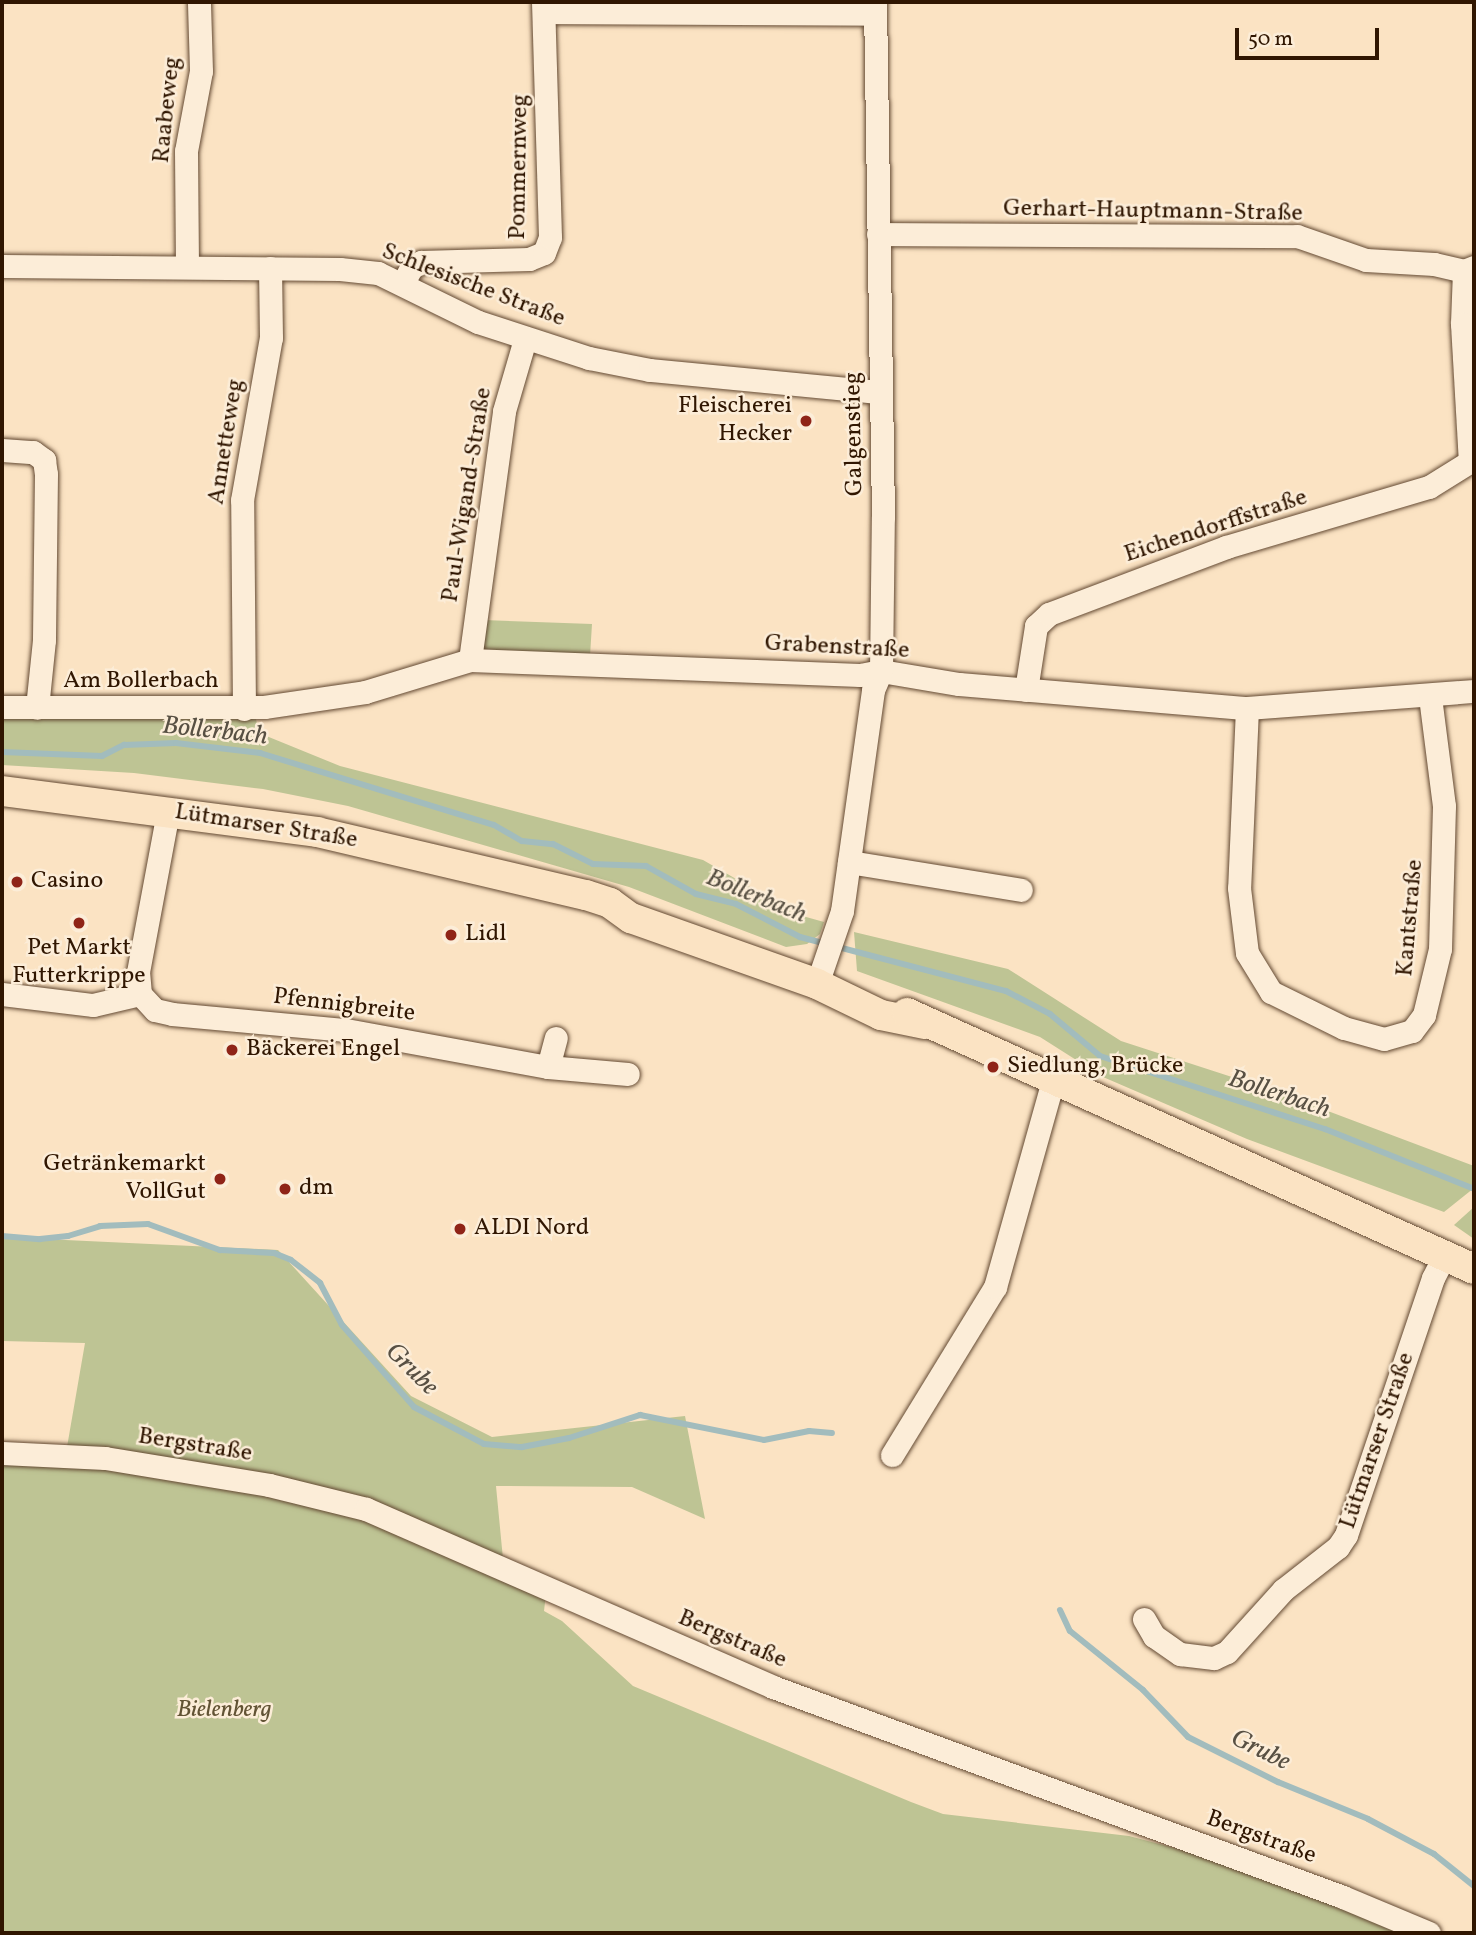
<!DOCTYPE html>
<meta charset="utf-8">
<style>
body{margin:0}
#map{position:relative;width:1476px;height:1935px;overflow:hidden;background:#fbe3c3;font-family:Vollkorn,serif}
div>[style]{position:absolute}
.green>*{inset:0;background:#bec494}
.stream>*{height:6px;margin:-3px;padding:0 3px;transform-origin:3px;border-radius:3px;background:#a2bcbd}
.roads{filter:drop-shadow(0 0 2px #634932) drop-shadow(0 0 2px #634932)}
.minor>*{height:23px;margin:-11.5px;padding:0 11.5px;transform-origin:11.5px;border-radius:11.5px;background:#fcedd8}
.major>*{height:30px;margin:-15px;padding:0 15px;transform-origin:15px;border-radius:15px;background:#fbe3c3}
.dots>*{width:19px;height:19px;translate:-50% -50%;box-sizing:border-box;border:4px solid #fcedd8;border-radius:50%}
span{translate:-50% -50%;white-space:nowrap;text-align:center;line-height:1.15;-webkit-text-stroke:5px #fcedd8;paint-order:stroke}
.street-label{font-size:24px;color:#301601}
.poi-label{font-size:24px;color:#301601}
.right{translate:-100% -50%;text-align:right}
.left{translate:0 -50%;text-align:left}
.park-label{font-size:24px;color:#625334;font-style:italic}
.water-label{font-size:26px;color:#585043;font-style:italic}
.frame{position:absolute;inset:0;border:4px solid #301601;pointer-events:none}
.scale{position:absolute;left:1235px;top:28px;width:144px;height:32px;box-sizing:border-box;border:4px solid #301601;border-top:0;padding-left:9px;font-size:21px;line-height:24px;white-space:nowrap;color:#301601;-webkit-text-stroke:5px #fcedd8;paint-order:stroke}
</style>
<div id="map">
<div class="green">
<div style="clip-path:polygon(483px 620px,592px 624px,590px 656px,480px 653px)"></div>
<div style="clip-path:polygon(2px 712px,40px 718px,256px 719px,259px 733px,340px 766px,703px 860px,799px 915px,824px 922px,820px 934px,807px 944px,786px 947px,629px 887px,348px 806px,263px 789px,134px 773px,2px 765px)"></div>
<div style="clip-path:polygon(854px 932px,1008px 969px,1121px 1041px,1272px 1090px,1474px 1166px,1474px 1188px,1444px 1212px,1247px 1139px,1103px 1077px,1040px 1037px,857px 971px)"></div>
<div style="clip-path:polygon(1474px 1207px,1474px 1239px,1454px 1225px)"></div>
<div style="clip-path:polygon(2px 1237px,278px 1250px,411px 1396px,492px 1437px,685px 1416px,705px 1519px,632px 1487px,496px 1486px,503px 1559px,371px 1501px,67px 1447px,85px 1343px,2px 1341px)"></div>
<div style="clip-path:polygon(2px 1452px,356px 1510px,546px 1594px,544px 1611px,562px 1621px,633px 1686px,911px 1802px,943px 1814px,1129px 1836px,1274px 1874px,1413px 1933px,2px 1933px)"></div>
</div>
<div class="stream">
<div style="left:2px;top:752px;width:100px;rotate:2.3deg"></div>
<div style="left:102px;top:756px;width:25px;rotate:-27deg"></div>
<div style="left:124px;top:745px;width:52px;rotate:-2.2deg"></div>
<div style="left:176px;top:743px;width:85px;rotate:6.8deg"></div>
<div style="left:260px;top:753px;width:245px;rotate:17.1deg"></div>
<div style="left:494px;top:825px;width:32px;rotate:30deg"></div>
<div style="left:522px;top:841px;width:31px;rotate:6deg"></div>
<div style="left:553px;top:844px;width:45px;rotate:26.6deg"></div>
<div style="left:593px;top:864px;width:53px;rotate:2.2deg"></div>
<div style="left:646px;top:866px;width:57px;rotate:29.2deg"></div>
<div style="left:696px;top:894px;width:41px;rotate:14deg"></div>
<div style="left:736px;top:904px;width:72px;rotate:27.3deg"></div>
<div style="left:800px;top:937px;width:213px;rotate:14.7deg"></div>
<div style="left:1006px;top:991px;width:50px;rotate:27.6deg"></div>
<div style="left:1050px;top:1014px;width:65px;rotate:40deg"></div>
<div style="left:1100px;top:1056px;width:237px;rotate:18deg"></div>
<div style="left:1325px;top:1129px;width:161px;rotate:21.9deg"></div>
<div style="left:2px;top:1236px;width:38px;rotate:5deg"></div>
<div style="left:40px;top:1239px;width:28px;rotate:-6deg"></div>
<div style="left:68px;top:1236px;width:34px;rotate:-17deg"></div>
<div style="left:100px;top:1226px;width:48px;rotate:-2.4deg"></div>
<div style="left:148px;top:1224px;width:77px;rotate:19.9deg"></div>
<div style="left:220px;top:1250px;width:54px;rotate:3.2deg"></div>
<div style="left:274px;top:1253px;width:18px;rotate:22deg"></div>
<div style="left:291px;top:1260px;width:37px;rotate:38deg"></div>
<div style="left:320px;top:1283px;width:47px;rotate:62.4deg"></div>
<div style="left:342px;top:1325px;width:109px;rotate:48.7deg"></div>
<div style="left:414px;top:1407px;width:79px;rotate:27.9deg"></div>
<div style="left:484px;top:1444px;width:38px;rotate:5deg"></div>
<div style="left:522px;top:1447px;width:48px;rotate:-10.8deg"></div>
<div style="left:569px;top:1438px;width:75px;rotate:-17.9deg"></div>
<div style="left:640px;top:1415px;width:126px;rotate:11.4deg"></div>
<div style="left:764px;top:1440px;width:46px;rotate:-11.3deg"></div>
<div style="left:809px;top:1431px;width:23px;rotate:5deg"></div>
<div style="left:1060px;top:1610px;width:23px;rotate:65deg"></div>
<div style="left:1070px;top:1631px;width:94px;rotate:38.9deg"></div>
<div style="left:1143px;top:1690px;width:65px;rotate:46.2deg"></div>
<div style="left:1188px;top:1737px;width:101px;rotate:26.6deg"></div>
<div style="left:1278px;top:1782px;width:97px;rotate:22.3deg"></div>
<div style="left:1368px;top:1819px;width:75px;rotate:27.9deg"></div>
<div style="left:1434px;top:1854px;width:51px;rotate:38.7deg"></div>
</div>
<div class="roads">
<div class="minor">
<div style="left:545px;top:12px;width:330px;rotate:0.3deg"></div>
<div style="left:878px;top:234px;width:419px;rotate:0.3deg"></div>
<div style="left:1297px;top:236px;width:73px;rotate:19.2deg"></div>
<div style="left:1366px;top:260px;width:68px;rotate:3.4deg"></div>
<div style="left:1434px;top:264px;width:31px;rotate:13deg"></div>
<div style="left:1464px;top:271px;width:11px;rotate:-22deg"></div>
<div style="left:2px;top:266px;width:338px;rotate:0.5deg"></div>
<div style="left:340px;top:269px;width:38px;rotate:6deg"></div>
<div style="left:378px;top:273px;width:111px;rotate:26.1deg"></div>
<div style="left:478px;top:322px;width:117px;rotate:18deg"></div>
<div style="left:589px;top:358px;width:62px;rotate:11.1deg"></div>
<div style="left:650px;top:370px;width:231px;rotate:5.5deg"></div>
<div style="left:187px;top:266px;width:115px;rotate:-90.5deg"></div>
<div style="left:186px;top:151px;width:81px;rotate:-79.4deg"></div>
<div style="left:201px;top:71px;width:69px;rotate:-91.7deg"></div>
<div style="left:1464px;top:271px;width:53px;rotate:92.2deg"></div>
<div style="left:1462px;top:324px;width:137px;rotate:86.7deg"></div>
<div style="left:403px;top:283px;width:17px;rotate:-62deg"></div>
<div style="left:411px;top:268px;width:12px;rotate:-31deg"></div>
<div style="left:421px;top:262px;width:108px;rotate:-1.6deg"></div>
<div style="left:529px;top:259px;width:16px;rotate:-22deg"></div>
<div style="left:544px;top:253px;width:17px;rotate:-69deg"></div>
<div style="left:550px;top:237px;width:235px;rotate:-91.7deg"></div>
<div style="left:2px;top:450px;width:31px;rotate:4deg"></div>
<div style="left:33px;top:452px;width:14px;rotate:36deg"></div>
<div style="left:44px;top:460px;width:14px;rotate:82deg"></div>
<div style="left:46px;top:474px;width:166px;rotate:90.7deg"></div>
<div style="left:44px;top:640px;width:68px;rotate:95.9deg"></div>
<div style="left:470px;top:660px;width:251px;rotate:-82.2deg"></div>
<div style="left:504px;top:411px;width:75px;rotate:-73.7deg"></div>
<div style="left:1026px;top:690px;width:65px;rotate:-81.1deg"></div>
<div style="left:1036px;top:626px;width:18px;rotate:-43deg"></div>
<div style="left:1049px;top:614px;width:189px;rotate:-20.7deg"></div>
<div style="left:1226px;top:547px;width:212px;rotate:-16.5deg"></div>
<div style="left:1429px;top:487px;width:53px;rotate:-31.9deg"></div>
<div style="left:2px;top:707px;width:262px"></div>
<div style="left:264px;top:707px;width:102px;rotate:-8.4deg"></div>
<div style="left:365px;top:692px;width:110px;rotate:-16.9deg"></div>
<div style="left:470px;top:660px;width:390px;rotate:2.2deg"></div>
<div style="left:860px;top:675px;width:21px;rotate:-11deg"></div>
<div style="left:881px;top:671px;width:79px;rotate:9.5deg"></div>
<div style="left:959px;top:684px;width:289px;rotate:4.8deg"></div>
<div style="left:1247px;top:708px;width:228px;rotate:-4.3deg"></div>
<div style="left:1247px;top:708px;width:180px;rotate:92.5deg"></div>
<div style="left:1239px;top:888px;width:65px;rotate:83deg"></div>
<div style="left:1247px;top:953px;width:46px;rotate:58.4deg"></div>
<div style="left:1271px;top:992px;width:81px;rotate:26.3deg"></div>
<div style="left:1344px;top:1028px;width:41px;rotate:15.4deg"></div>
<div style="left:1384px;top:1039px;width:29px;rotate:-16deg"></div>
<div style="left:1412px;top:1031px;width:20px;rotate:-53deg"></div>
<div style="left:1424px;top:1015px;width:68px;rotate:-76.4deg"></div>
<div style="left:1440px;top:949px;width:143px;rotate:-88.4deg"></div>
<div style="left:1444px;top:806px;width:110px;rotate:-97.3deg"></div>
<div style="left:244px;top:709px;width:209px;rotate:-90.5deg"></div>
<div style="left:242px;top:500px;width:165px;rotate:-79.9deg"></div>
<div style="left:271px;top:338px;width:70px;rotate:-90.8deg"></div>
<div style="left:849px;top:862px;width:174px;rotate:9.2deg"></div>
<div style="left:817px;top:984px;width:77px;rotate:-71.1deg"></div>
<div style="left:842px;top:911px;width:223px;rotate:-82deg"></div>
<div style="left:873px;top:690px;width:21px;rotate:-67deg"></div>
<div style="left:881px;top:671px;width:154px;rotate:-89.3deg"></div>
<div style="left:883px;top:517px;width:515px;rotate:-90.89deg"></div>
<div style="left:2px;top:994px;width:92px;rotate:6.9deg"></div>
<div style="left:93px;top:1005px;width:48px;rotate:-13.2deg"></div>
<div style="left:140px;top:994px;width:22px;rotate:-95deg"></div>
<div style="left:138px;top:972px;width:163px;rotate:-79.4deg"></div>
<div style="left:140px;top:994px;width:22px;rotate:47deg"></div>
<div style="left:155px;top:1010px;width:17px;rotate:13deg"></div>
<div style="left:172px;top:1014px;width:175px;rotate:5.3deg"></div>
<div style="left:346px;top:1030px;width:205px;rotate:10.4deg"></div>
<div style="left:548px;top:1067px;width:30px;rotate:-75deg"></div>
<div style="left:548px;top:1067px;width:80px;rotate:5deg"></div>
<div style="left:2px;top:1453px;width:103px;rotate:2.8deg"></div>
<div style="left:105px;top:1458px;width:166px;rotate:9.3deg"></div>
<div style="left:269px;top:1485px;width:100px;rotate:13.9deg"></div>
<div style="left:366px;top:1509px;width:444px;rotate:23.6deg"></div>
<div style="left:773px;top:1687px;width:607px;rotate:20.22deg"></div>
<div style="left:1343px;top:1897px;width:93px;rotate:22.7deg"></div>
<div style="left:892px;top:1455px;width:197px;rotate:-58.5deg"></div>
<div style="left:995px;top:1287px;width:215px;rotate:-74.3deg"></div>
<div style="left:1144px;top:1619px;width:20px;rotate:60deg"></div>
<div style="left:1154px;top:1636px;width:32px;rotate:35deg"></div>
<div style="left:1180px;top:1654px;width:34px;rotate:7deg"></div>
<div style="left:1214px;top:1658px;width:14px;rotate:-25deg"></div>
<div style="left:1227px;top:1652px;width:84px;rotate:-47.9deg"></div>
<div style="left:1283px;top:1590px;width:70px;rotate:-38deg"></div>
<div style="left:1338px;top:1547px;width:14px;rotate:-56deg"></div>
<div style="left:1346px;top:1535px;width:271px;rotate:-71.3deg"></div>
<div style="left:1433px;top:1278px;width:27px;rotate:-63deg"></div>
</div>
<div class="major">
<div style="left:2px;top:791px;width:318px;rotate:7.4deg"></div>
<div style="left:317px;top:832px;width:276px;rotate:13.2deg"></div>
<div style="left:586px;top:895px;width:25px;rotate:18deg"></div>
<div style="left:610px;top:903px;width:26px;rotate:36deg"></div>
<div style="left:631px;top:918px;width:197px;rotate:19.5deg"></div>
<div style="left:817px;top:984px;width:71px;rotate:25.8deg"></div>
<div style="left:881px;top:1015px;width:45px;rotate:11.6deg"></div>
<div style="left:907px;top:1013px;width:622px;rotate:24.3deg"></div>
</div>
</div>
<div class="dots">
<div style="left:806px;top:421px;background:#8f2418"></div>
<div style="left:17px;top:882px;background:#8f2418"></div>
<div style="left:79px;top:923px;background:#8f2418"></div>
<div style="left:451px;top:935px;background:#8f2418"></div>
<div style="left:232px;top:1050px;background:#8f2418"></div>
<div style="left:993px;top:1067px;background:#8f2418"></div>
<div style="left:220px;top:1179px;background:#8f2418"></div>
<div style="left:285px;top:1189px;background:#8f2418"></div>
<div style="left:460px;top:1229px;background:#8f2418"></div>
</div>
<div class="street-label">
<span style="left:168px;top:110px;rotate:-84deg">Raabeweg</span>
<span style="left:520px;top:167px;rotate:-89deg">Pommernweg</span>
<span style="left:1153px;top:212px;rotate:1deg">Gerhart-Hauptmann-Straße</span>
<span style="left:473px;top:286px;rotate:21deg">Schlesische Straße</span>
<span style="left:855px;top:434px;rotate:-91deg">Galgenstieg</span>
<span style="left:227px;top:442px;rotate:-81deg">Annetteweg</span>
<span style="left:468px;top:495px;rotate:-81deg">Paul-Wigand-Straße</span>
<span style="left:1216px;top:527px;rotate:-18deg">Eichendorffstraße</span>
<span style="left:837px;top:648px;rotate:3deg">Grabenstraße</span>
<span style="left:141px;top:682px">Am Bollerbach</span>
<span style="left:266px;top:827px;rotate:9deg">Lütmarser Straße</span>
<span style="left:1411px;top:918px;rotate:-85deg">Kantstraße</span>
<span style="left:344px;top:1006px;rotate:7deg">Pfennigbreite</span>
<span style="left:1378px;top:1441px;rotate:-71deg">Lütmarser Straße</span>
<span style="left:195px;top:1446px;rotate:9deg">Bergstraße</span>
<span style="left:732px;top:1640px;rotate:23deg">Bergstraße</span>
<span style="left:1261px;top:1838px;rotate:20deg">Bergstraße</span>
</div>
<div class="poi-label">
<span class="right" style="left:792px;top:421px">Fleischerei<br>Hecker</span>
<span class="left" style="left:31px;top:882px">Casino</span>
<span class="left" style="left:465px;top:935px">Lidl</span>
<span style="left:79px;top:963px">Pet Markt<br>Futterkrippe</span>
<span class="left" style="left:246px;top:1050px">Bäckerei Engel</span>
<span class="left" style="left:1007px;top:1067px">Siedlung, Brücke</span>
<span class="right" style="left:206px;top:1179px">Getränkemarkt<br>VollGut</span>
<span class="left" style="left:299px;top:1189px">dm</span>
<span class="left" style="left:474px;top:1229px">ALDI Nord</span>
</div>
<div class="park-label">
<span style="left:224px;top:1711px">Bielenberg</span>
</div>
<div class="water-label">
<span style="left:215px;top:732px;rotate:6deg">Bollerbach</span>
<span style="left:756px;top:897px;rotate:22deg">Bollerbach</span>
<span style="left:1279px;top:1095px;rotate:18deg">Bollerbach</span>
<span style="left:411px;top:1370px;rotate:45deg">Grube</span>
<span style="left:1260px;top:1751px;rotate:26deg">Grube</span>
</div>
<div class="frame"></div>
<div class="scale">50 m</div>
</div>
